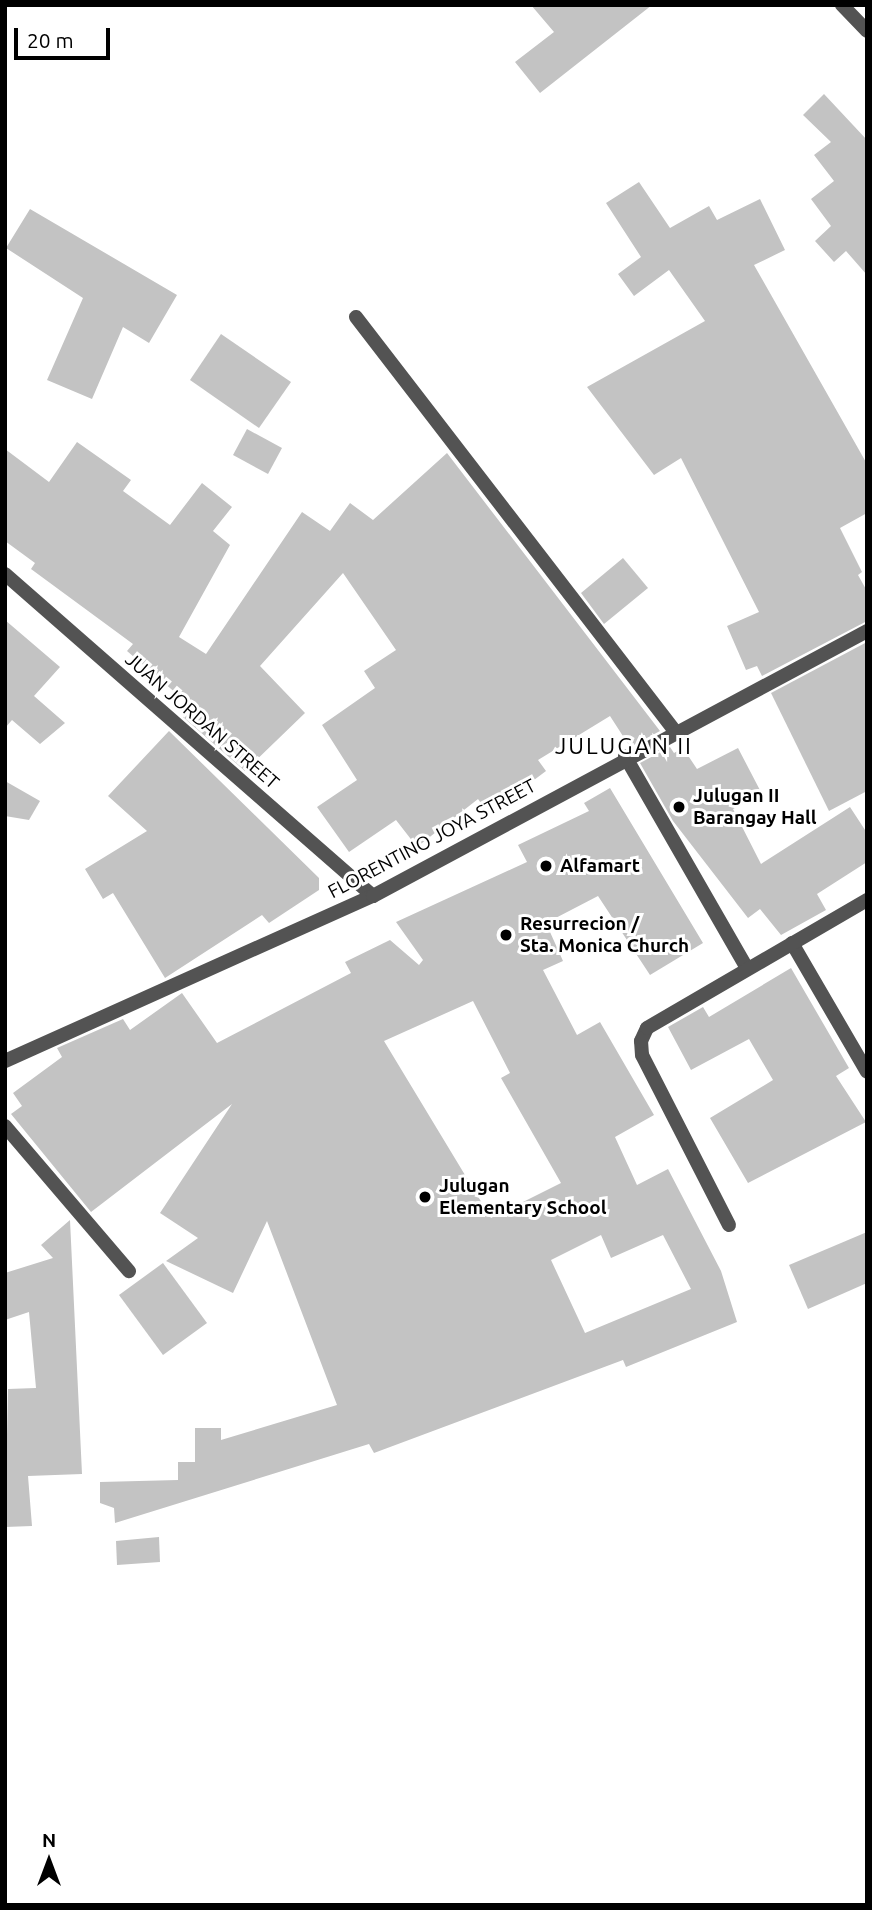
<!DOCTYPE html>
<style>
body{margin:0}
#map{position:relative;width:872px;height:1910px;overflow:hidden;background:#fff;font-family:Ubuntu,sans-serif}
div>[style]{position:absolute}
.building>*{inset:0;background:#c3c3c3}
.minor>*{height:14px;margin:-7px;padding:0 7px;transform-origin:7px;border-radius:7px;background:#535353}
.tertiary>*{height:14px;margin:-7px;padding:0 7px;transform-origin:7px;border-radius:7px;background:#535353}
.dots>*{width:19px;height:19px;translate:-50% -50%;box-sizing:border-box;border:4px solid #fff;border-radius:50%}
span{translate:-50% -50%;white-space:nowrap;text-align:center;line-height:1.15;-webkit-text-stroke:6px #fff;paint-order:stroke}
.street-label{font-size:19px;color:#000}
.poi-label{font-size:19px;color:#000;font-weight:700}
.left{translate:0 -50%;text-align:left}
.quarter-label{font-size:23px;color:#000;letter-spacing:2px}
.frame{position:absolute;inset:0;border:7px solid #000;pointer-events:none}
.north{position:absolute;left:14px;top:1826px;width:70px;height:70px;-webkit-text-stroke:5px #fff;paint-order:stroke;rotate:0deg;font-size:19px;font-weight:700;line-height:28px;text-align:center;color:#000}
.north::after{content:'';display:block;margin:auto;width:24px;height:32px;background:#000;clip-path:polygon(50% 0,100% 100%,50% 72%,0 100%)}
.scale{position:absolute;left:14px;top:28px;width:96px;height:32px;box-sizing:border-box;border:4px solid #000;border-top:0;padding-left:9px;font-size:21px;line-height:24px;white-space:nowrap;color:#000;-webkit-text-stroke:5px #fff;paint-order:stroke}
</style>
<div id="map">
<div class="building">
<div style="clip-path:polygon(531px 5px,652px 5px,540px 93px,515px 62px,554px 32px)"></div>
<div style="clip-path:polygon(824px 94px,867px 140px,867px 275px,846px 251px,834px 262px,815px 241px,831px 226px,811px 199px,834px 181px,814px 155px,831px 142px,803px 115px)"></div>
<div style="clip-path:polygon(639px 182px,670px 228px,709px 206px,717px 220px,760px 199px,785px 250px,754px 265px,867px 464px,867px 513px,840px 528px,862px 572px,858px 575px,867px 591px,867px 621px,762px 676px,757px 666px,746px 670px,727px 626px,759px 612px,681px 458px,654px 475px,587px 387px,705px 321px,669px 270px,634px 296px,618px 274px,641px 257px,606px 203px)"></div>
<div style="clip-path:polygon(30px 209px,177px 295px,149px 343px,123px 327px,92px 399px,47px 380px,83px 298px,6px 248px)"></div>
<div style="clip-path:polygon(221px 334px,291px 382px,259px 428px,190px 380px)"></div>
<div style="clip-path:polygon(247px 429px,282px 448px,268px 474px,233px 455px)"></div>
<div style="clip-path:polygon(77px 442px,131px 480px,123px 491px,170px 525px,202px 483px,232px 507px,213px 531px,230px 545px,179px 637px,206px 654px,302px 512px,330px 531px,350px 503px,373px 520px,447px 453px,660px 731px,630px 747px,610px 716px,538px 760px,546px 771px,522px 789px,518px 783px,483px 806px,478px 799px,417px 847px,396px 820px,349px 852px,317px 807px,357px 780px,322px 725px,375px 688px,364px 671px,396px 650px,343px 573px,260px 666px,305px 713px,245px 771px,183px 717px,192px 707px,127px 651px,133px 644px,31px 569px,35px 563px,5px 541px,5px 449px,49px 482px)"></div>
<div style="clip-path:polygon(623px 558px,648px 588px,604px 624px,581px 593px)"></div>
<div style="clip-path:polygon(5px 620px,60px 667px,34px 696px,65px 723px,40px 744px,12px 720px,5px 728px)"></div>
<div style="clip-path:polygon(867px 642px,867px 791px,829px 811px,771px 693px)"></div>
<div style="clip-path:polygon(169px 731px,319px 878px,319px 890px,269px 923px,262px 915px,165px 978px,113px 893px,103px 899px,85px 869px,147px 831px,108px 796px)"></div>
<div style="clip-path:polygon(670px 747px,674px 753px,683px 748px,697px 769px,738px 748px,762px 794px,733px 809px,761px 864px,850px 807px,867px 833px,867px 862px,817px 894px,826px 910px,781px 935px,760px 909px,748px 918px,673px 821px,640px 763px)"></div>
<div style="clip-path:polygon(5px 781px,40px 801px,29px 820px,5px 816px)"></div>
<div style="clip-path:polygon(evenodd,610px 788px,703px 943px,650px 975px,598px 896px,546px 923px,563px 961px,543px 970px,577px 1035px,600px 1022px,654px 1115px,615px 1137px,637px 1185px,668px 1169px,721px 1271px,737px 1322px,626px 1367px,623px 1360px,374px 1453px,369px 1444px,115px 1523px,114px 1508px,100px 1503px,100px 1482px,178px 1480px,178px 1462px,195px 1462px,195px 1428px,221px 1428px,221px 1440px,337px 1405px,267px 1221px,233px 1293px,166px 1261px,198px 1238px,160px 1213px,232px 1104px,91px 1212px,11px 1114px,22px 1106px,13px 1093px,62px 1057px,57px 1048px,123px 1019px,130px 1030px,182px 993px,217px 1043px,351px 973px,345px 962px,390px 940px,419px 965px,423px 960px,396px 922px,527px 862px,518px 845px,589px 811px,584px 803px,610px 788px,473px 1001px,510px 1073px,501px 1078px,561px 1183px,491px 1218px,384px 1041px,473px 1001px,610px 788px,601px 1235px,611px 1258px,663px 1235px,691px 1289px,585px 1333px,551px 1260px,601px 1235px)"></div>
<div style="clip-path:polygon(791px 968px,849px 1068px,836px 1076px,866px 1122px,748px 1183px,710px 1118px,773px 1080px,749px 1039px,691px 1070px,668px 1027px,703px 1007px,709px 1017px)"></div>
<div style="clip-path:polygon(70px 1220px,82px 1474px,28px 1476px,32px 1526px,5px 1527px,8px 1389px,36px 1388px,29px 1312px,5px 1320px,5px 1273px,53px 1258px,41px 1245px)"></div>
<div style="clip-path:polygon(867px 1232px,867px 1283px,808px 1309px,789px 1265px)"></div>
<div style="clip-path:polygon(163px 1263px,207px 1323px,163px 1355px,119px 1295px)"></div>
<div style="clip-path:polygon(159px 1537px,160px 1562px,117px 1565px,116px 1541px)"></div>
</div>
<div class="minor">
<div style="left:356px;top:317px;width:521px;rotate:52.4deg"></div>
<div style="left:5px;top:574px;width:489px;rotate:41.2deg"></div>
<div style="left:625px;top:756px;width:245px;rotate:60.1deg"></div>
<div style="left:792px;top:943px;width:149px;rotate:59.8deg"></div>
<div style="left:5px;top:1126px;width:191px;rotate:49.5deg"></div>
<div style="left:729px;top:1225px;width:191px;rotate:-117.1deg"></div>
<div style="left:642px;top:1055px;width:14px;rotate:-94deg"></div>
<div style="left:641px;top:1041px;width:14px;rotate:-65deg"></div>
<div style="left:647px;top:1028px;width:255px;rotate:-30.2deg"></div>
</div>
<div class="tertiary">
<div style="left:842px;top:5px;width:36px;rotate:46deg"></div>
<div style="left:5px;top:1061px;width:403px;rotate:-24.2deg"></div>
<div style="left:373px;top:896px;width:561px;rotate:-28.21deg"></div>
</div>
<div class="dots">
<div style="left:679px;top:807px;background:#000"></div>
<div style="left:546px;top:866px;background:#000"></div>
<div style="left:506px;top:935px;background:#000"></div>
<div style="left:425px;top:1197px;background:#000"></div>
</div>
<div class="street-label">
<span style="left:202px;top:721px;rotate:41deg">JUAN JORDAN STREET</span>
<span style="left:432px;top:839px;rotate:-28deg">FLORENTINO JOYA STREET</span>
</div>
<div class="poi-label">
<span class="left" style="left:693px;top:807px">Julugan II<br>Barangay Hall</span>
<span class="left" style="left:560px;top:866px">Alfamart</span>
<span class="left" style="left:520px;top:935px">Resurrecion /<br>Sta. Monica Church</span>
<span class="left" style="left:439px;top:1197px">Julugan<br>Elementary School</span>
</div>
<div class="quarter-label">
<span style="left:624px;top:746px">JULUGAN II</span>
</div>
<div class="frame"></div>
<div class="north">N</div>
<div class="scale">20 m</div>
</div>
